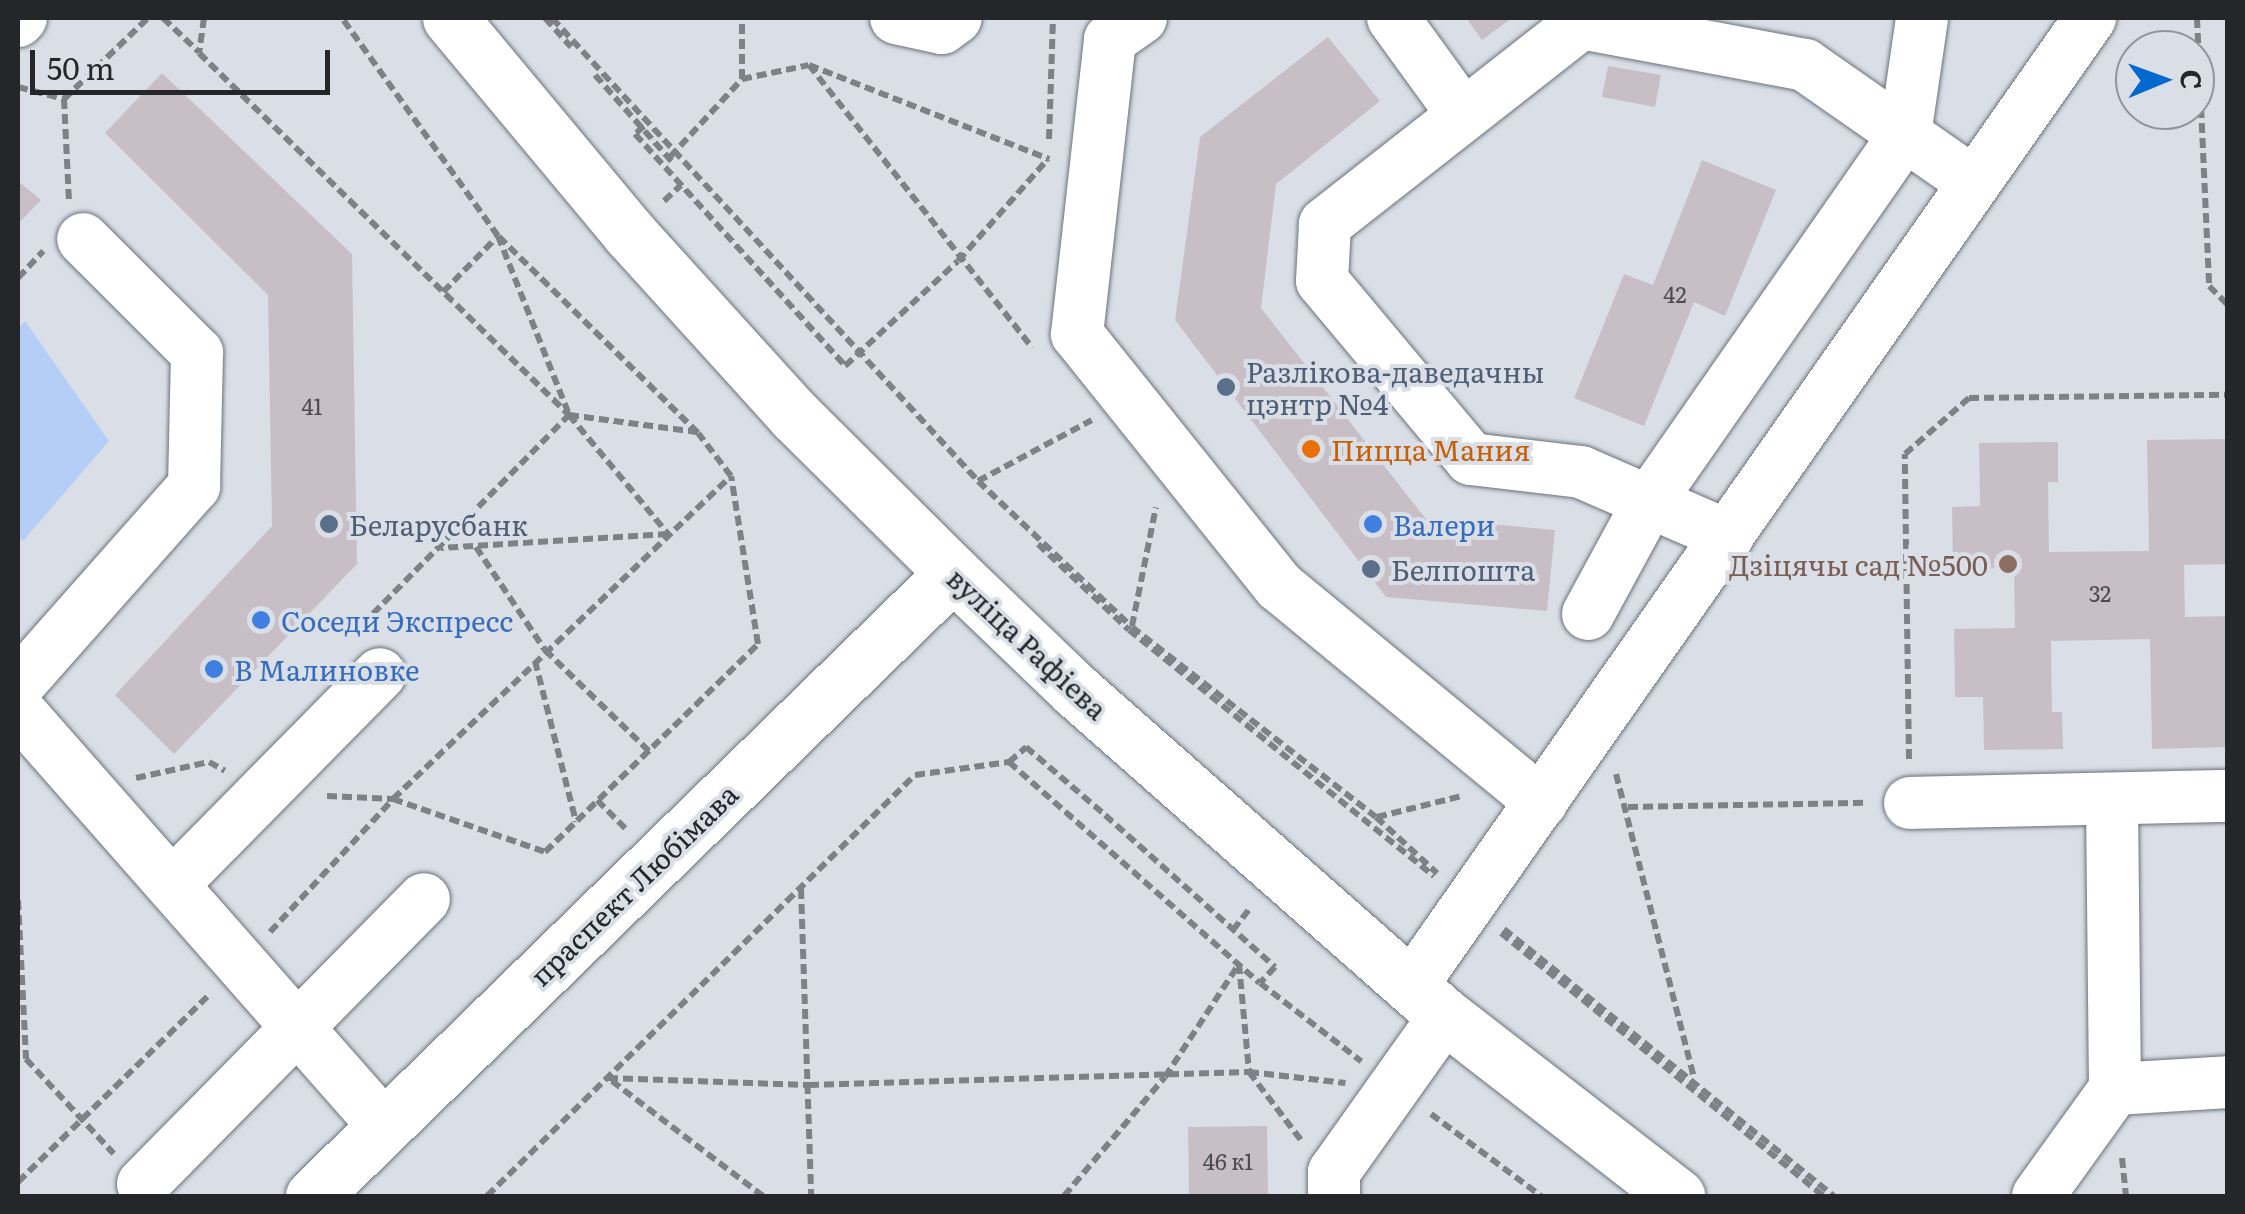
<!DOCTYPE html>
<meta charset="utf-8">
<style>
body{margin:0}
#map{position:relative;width:2245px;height:1214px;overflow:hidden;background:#dadfe7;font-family:Literata,serif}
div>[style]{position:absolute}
.green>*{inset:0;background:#b4cef8}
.building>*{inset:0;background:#c8bfc6}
.path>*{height:6px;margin-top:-3px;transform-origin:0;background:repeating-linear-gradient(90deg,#7e8186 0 10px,transparent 0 15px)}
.roads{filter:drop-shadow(0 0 2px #6d7279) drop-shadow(0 0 2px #6d7279)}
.minor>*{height:52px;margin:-26px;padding:0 26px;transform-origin:26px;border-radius:26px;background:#fff}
.major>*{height:55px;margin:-27.5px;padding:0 27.5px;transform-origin:27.5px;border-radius:27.5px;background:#fff}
.dots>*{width:28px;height:28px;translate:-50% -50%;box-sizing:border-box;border:5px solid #dadfe7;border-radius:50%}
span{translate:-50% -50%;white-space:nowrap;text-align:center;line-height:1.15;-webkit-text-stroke:8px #dadfe7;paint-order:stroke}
.number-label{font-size:22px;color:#4d4c50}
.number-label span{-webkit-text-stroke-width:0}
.service-label{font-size:28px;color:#4e5e75}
.left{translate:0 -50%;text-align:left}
.food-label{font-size:28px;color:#c56008}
.shop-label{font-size:28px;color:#366cbe}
.education-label{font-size:28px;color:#785e54}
.right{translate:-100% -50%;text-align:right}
.street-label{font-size:28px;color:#242629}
.frame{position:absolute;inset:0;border:20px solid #242629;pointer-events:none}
.north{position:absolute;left:2115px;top:30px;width:100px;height:100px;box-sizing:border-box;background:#dadfe7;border:2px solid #91959b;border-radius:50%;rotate:89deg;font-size:28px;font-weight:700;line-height:40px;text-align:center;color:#242629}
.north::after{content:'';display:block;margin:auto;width:35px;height:45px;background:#0368d0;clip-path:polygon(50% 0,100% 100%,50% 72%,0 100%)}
.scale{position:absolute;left:30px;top:50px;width:300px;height:45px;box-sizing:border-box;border:5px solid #242629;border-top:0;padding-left:12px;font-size:30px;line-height:35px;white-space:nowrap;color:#242629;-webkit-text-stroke:8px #dadfe7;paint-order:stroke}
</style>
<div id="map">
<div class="green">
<div style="clip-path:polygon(25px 321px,109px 441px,23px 541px,18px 539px,18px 329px)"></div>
</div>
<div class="building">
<div style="clip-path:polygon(1466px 18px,1512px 18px,1482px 40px)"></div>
<div style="clip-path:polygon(1328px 37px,1380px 101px,1276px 184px,1261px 308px,1425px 518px,1555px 530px,1547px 611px,1386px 597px,1175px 320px,1200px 137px)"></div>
<div style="clip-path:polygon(1608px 66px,1661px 75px,1655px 107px,1602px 97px)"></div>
<div style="clip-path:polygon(162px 73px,352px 254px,357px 564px,174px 754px,115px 695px,272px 526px,268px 295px,105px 133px)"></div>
<div style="clip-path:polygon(1702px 160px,1776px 190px,1725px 316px,1694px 302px,1644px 426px,1574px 398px,1624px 274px,1653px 285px)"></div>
<div style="clip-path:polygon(18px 181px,41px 200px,18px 224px)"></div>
<div style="clip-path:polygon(2228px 439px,2228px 564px,2184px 565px,2185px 617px,2228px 616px,2228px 747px,2152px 749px,2150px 639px,2051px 641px,2052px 712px,2062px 712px,2063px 749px,1984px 750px,1983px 697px,1955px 697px,1954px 629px,2015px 628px,2014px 568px,1953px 569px,1952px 507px,1980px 506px,1979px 443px,2058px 442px,2058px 482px,2048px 482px,2049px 552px,2149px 551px,2147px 440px)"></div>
<div style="clip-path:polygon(1267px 1126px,1268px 1196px,1189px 1196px,1188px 1127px)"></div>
</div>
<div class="path">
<div style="left:163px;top:18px;width:50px;rotate:43.4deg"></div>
<div style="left:204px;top:18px;width:35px;rotate:98deg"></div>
<div style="left:199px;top:53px;width:518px;rotate:44.37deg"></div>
<div style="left:569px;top:415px;width:155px;rotate:50.2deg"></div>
<div style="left:668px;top:534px;width:228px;rotate:176.5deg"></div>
<div style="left:545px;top:18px;width:39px;rotate:48deg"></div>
<div style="left:552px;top:18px;width:629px;rotate:47.38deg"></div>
<div style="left:978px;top:481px;width:212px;rotate:43.5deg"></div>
<div style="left:1132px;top:627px;width:309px;rotate:37.9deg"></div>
<div style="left:1376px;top:817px;width:83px;rotate:42.6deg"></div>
<div style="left:2197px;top:18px;width:268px;rotate:87.4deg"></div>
<div style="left:2209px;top:286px;width:27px;rotate:45deg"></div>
<div style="left:809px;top:65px;width:360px;rotate:51.7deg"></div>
<div style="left:595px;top:75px;width:118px;rotate:48.4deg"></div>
<div style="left:742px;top:79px;width:61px;rotate:-90deg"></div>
<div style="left:18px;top:87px;width:48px;rotate:14.6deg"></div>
<div style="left:64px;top:99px;width:101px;rotate:87.2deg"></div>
<div style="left:64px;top:99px;width:117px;rotate:-44deg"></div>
<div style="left:644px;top:126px;width:12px;rotate:138deg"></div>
<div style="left:635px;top:134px;width:313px;rotate:47.8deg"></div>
<div style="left:845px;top:366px;width:154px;rotate:-42.9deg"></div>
<div style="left:958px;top:261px;width:136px;rotate:-48.6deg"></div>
<div style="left:1049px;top:139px;width:121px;rotate:-88.1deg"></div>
<div style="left:670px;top:157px;width:106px;rotate:-47.3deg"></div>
<div style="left:742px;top:79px;width:68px;rotate:-11.8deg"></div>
<div style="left:809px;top:65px;width:258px;rotate:21.4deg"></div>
<div style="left:664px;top:201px;width:23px;rotate:-43deg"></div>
<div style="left:18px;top:278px;width:37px;rotate:-47deg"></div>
<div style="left:443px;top:292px;width:78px;rotate:-45.5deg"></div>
<div style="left:498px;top:236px;width:189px;rotate:68.3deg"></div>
<div style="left:978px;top:481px;width:129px;rotate:-28.2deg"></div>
<div style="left:1038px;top:544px;width:125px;rotate:43.4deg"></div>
<div style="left:1129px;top:630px;width:392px;rotate:38.9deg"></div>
<div style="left:476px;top:547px;width:124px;rotate:56.2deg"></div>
<div style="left:545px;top:650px;width:145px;rotate:44.2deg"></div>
<div style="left:1132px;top:626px;width:121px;rotate:-78.6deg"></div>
<div style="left:352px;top:635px;width:309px;rotate:-45.4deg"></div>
<div style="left:569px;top:415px;width:129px;rotate:7.6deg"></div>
<div style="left:535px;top:661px;width:166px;rotate:75.7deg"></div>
<div style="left:1909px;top:759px;width:305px;rotate:-90.8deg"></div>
<div style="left:1905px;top:454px;width:85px;rotate:-41.2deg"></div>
<div style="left:1969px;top:398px;width:259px;rotate:-0.7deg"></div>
<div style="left:1009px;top:762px;width:23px;rotate:-41deg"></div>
<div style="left:1026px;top:747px;width:104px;rotate:40.7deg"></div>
<div style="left:1105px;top:815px;width:228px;rotate:41.8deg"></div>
<div style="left:1275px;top:967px;width:22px;rotate:133deg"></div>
<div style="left:1616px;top:774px;width:313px;rotate:75.6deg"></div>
<div style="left:136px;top:778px;width:75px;rotate:-12.4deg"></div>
<div style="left:209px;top:762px;width:18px;rotate:29deg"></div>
<div style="left:327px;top:796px;width:66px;rotate:2.6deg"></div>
<div style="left:393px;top:799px;width:161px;rotate:19.2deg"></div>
<div style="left:545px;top:852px;width:298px;rotate:-44.3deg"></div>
<div style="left:758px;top:644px;width:170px;rotate:-99.1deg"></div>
<div style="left:731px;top:476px;width:54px;rotate:-127.5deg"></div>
<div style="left:698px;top:433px;width:281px;rotate:-135.4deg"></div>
<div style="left:498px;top:236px;width:268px;rotate:-125.6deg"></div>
<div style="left:597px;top:800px;width:40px;rotate:45deg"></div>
<div style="left:1628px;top:807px;width:238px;rotate:-1deg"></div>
<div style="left:1377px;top:817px;width:88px;rotate:-13.9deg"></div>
<div style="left:801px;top:889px;width:307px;rotate:88.1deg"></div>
<div style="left:18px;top:900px;width:159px;rotate:87.1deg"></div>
<div style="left:26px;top:1059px;width:129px;rotate:47.2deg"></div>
<div style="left:1504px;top:929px;width:424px;rotate:39deg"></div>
<div style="left:1233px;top:930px;width:29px;rotate:-52deg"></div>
<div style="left:270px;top:932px;width:181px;rotate:-47.2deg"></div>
<div style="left:393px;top:799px;width:466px;rotate:-43.7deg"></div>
<div style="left:1501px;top:933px;width:417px;rotate:39.2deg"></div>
<div style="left:1431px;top:1114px;width:137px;rotate:36.7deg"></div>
<div style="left:2122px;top:1158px;width:38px;rotate:84deg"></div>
<div style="left:18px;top:1182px;width:267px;rotate:-44.4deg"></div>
<div style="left:487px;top:1196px;width:600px;rotate:-44.53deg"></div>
<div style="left:915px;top:775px;width:95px;rotate:-7.9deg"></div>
<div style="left:1009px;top:762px;width:334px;rotate:41.4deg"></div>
<div style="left:1260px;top:983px;width:128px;rotate:37.7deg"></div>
<div style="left:763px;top:1196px;width:195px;rotate:-142.7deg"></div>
<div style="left:608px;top:1078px;width:201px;rotate:2deg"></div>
<div style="left:809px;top:1085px;width:440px;rotate:-1.7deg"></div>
<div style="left:1249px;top:1072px;width:97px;rotate:6.5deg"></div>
<div style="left:1064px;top:1196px;width:156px;rotate:-49.7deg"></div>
<div style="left:1165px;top:1077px;width:135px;rotate:-56.8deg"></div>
<div style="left:1239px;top:964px;width:108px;rotate:84.7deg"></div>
<div style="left:1249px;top:1072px;width:86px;rotate:52.6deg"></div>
</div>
<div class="roads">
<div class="minor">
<div style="left:896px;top:18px;width:47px;rotate:12.3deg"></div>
<div style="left:942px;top:28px;width:17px;rotate:-36deg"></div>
<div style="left:1141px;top:18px;width:38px;rotate:145deg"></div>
<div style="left:1110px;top:40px;width:296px;rotate:96.4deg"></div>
<div style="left:1077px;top:334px;width:323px;rotate:51.3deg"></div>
<div style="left:1279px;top:586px;width:340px;rotate:39.5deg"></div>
<div style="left:1393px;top:18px;width:116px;rotate:54.1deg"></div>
<div style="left:18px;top:21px;width:4px;rotate:-45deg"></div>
<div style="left:1728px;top:536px;width:160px;rotate:-156.5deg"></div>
<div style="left:1581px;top:472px;width:111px;rotate:-173.3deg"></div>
<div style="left:1471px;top:459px;width:232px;rotate:-129.9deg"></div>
<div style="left:1322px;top:281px;width:57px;rotate:-87deg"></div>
<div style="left:1325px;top:224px;width:325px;rotate:-38.1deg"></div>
<div style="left:1581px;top:23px;width:228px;rotate:10.6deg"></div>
<div style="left:1805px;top:65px;width:206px;rotate:34.9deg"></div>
<div style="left:1588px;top:614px;width:130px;rotate:-61.5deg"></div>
<div style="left:1650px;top:500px;width:445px;rotate:-55.1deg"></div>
<div style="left:1905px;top:135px;width:118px;rotate:-81.7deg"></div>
<div style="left:18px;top:685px;width:266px;rotate:-48.5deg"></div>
<div style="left:194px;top:486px;width:133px;rotate:-88.7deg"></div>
<div style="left:197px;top:353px;width:161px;rotate:-135deg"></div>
<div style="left:18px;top:710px;width:554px;rotate:48.66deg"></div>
<div style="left:1910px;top:803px;width:318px;rotate:-1.3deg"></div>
<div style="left:172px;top:885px;width:296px;rotate:-45.4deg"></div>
<div style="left:1412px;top:985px;width:1181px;rotate:-54.96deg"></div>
<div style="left:2115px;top:1089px;width:113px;rotate:-3.5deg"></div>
<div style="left:143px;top:1184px;width:400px;rotate:-45.4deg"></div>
<div style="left:1334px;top:1196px;width:24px;rotate:-90deg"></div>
<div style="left:1334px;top:1172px;width:191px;rotate:-54.6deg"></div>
<div style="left:2038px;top:1196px;width:132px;rotate:-54.3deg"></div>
<div style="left:2115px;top:1089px;width:290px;rotate:-90.6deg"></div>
</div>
<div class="major">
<div style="left:450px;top:18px;width:280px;rotate:50.2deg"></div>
<div style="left:629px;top:233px;width:246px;rotate:47.8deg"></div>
<div style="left:794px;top:415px;width:224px;rotate:44.8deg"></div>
<div style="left:953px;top:573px;width:169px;rotate:43.8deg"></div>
<div style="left:1075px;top:690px;width:493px;rotate:41.4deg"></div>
<div style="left:1445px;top:1016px;width:294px;rotate:37.8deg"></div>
<div style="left:313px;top:1196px;width:893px;rotate:-44.23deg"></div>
</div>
</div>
<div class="dots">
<div style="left:1226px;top:387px;background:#5c6f8a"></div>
<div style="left:1311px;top:449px;background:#e8710a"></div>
<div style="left:329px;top:524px;background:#5c6f8a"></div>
<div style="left:1373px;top:524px;background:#3f7fe0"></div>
<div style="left:2008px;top:564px;background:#8d6e63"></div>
<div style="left:1371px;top:569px;background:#5c6f8a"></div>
<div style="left:261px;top:620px;background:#3f7fe0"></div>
<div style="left:214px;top:669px;background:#3f7fe0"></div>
</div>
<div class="number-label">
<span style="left:1675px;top:294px">42</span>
<span style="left:312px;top:406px">41</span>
<span style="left:2100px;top:593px">32</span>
<span style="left:1228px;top:1161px">46 к1</span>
</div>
<div class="service-label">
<span class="left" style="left:1246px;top:387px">Разлікова-даведачны<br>цэнтр №4</span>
<span class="left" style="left:349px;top:524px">Беларусбанк</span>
<span class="left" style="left:1391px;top:569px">Белпошта</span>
</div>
<div class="food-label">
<span class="left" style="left:1331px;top:449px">Пицца Мания</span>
</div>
<div class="shop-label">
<span class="left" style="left:1393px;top:524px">Валери</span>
<span class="left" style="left:281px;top:620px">Соседи Экспресс</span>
<span class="left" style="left:234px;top:669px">В Малиновке</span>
</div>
<div class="education-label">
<span class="right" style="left:1988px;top:564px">Дзіцячы сад №500</span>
</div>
<div class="street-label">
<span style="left:1028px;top:643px;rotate:43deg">вуліца Рафіева</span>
<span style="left:633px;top:884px;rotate:-44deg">праспект Любімава</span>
</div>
<div class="frame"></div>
<div class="north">С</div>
<div class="scale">50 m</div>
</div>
